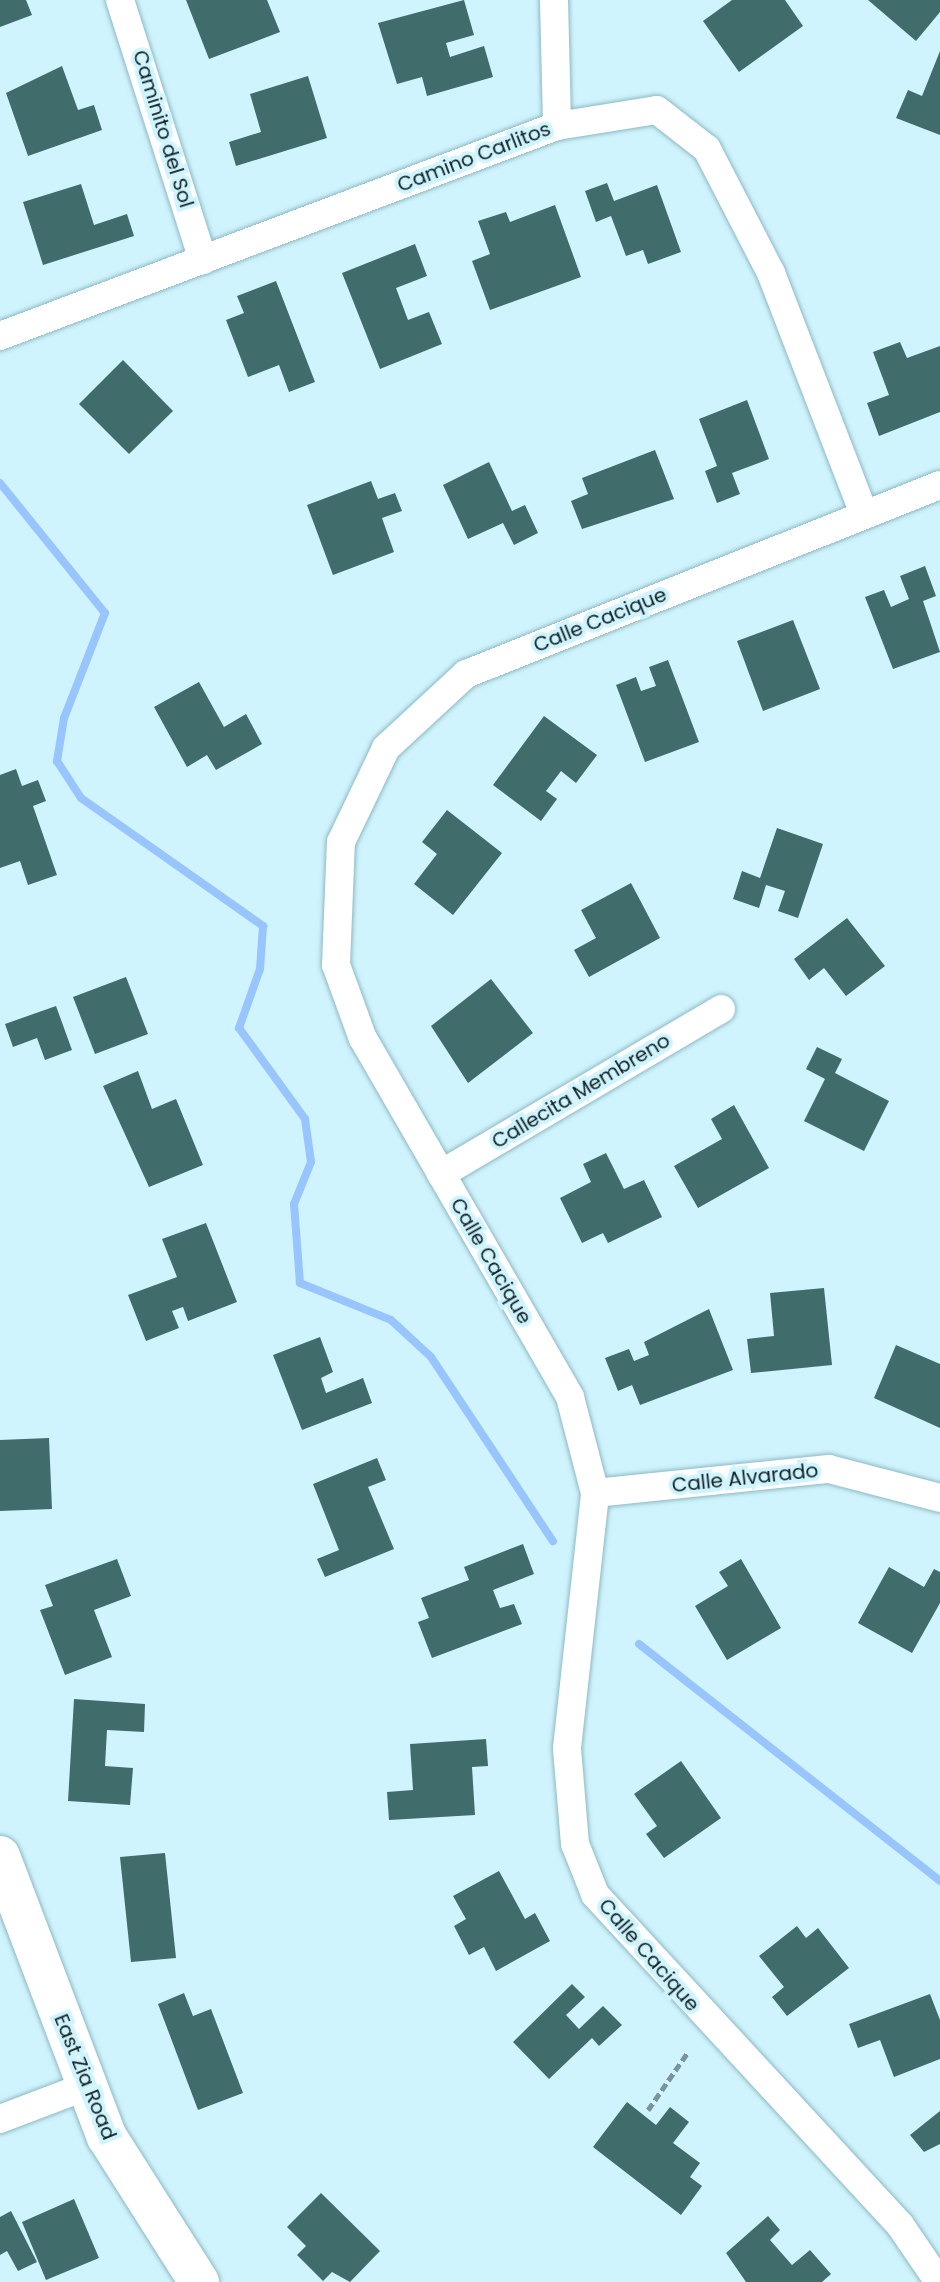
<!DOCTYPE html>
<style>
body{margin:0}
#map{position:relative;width:940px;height:2282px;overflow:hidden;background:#d0f4fd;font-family:Poppins,sans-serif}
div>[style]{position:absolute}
.stream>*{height:8px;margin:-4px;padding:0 4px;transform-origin:4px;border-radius:4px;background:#98c5fe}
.building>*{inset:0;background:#406c6c}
.path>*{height:5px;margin-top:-2.5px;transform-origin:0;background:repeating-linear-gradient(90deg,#79959b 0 8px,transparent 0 12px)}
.roads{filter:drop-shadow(0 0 2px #8db9c4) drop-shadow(0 0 2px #8db9c4)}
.street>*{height:28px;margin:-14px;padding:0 14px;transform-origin:14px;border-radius:14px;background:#fff}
.secondary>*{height:40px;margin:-20px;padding:0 20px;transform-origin:20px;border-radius:20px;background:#fff}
span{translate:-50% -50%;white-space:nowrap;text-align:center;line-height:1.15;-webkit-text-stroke:8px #d0f4fd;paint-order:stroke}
.street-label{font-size:20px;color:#0f2125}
</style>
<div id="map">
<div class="stream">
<div style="left:0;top:483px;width:167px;rotate:51.1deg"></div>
<div style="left:105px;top:613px;width:113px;rotate:111.3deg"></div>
<div style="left:64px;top:718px;width:44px;rotate:99.2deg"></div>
<div style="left:57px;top:761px;width:44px;rotate:57deg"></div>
<div style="left:81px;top:798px;width:223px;rotate:35.1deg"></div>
<div style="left:263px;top:926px;width:43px;rotate:94deg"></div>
<div style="left:260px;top:969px;width:63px;rotate:109.6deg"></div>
<div style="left:239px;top:1028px;width:112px;rotate:54deg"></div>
<div style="left:305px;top:1119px;width:43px;rotate:82.1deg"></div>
<div style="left:311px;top:1162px;width:45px;rotate:112deg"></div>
<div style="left:294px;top:1204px;width:79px;rotate:85.7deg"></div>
<div style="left:300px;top:1283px;width:98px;rotate:22.1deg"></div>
<div style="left:391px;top:1320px;width:54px;rotate:42.8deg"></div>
<div style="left:431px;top:1357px;width:221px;rotate:56.5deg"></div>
<div style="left:639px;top:1644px;width:383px;rotate:38.2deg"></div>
</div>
<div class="building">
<div style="clip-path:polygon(0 0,26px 0,32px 15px,0 27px)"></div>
<div style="clip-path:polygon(186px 0,267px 0,280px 32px,209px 59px)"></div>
<div style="clip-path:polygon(464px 0,474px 35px,446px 43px,450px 57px,484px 46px,493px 77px,427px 96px,422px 77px,397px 84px,378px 23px)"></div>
<div style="clip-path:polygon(732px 0,785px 0,803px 26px,739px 72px,703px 21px)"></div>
<div style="clip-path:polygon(868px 0,940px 0,940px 12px,916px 41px)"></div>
<div style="clip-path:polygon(940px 51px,940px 135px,896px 118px,908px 90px,922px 96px)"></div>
<div style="clip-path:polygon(62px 66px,78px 110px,94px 105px,102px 130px,28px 156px,6px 93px)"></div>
<div style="clip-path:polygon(308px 76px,327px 138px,236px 166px,229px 142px,261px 132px,250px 94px)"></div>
<div style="clip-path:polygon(607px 183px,614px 201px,657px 185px,681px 252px,648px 264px,643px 250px,626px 256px,611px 216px,596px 222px,585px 191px)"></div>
<div style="clip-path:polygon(81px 184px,94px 225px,127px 214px,134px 236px,43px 265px,23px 202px)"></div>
<div style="clip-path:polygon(555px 205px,581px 277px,490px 310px,472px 261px,490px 254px,478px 221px,506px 212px,510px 222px)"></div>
<div style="clip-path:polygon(415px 244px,427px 276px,396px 288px,408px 320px,429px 312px,442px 344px,380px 369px,342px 273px)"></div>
<div style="clip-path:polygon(276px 281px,315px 382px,289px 392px,279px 365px,248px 377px,226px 320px,244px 313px,237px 296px)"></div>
<div style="clip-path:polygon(900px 342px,907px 358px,940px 346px,940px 412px,879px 436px,867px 403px,889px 395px,873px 352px)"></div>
<div style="clip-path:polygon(123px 360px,173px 411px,129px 454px,79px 404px)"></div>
<div style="clip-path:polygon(747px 400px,769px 459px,732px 473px,740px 494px,717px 503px,705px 471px,717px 466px,699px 419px)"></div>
<div style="clip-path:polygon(655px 450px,674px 499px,582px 529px,571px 501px,588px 494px,582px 478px)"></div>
<div style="clip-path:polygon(489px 462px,512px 511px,525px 505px,538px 533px,514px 545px,503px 523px,468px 539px,443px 485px)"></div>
<div style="clip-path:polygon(371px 481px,378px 499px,395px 493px,402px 511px,382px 518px,394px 552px,333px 575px,307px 505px)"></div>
<div style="clip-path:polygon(925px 566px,936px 596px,923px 601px,940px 652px,893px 669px,865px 597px,884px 590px,891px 607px,909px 599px,900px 576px)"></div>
<div style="clip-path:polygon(793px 620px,820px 689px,763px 711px,737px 641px)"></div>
<div style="clip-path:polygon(668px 660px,699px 742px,645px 762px,616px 685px,636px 677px,641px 691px,656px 686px,649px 667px)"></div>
<div style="clip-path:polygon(199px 682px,224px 727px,246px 714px,262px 744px,216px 770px,207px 755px,187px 767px,154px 707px)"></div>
<div style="clip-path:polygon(544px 716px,597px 755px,576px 783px,561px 771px,546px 791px,557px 799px,541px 821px,493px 785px)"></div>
<div style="clip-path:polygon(16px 769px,22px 786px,38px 780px,46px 801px,33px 806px,57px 875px,28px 885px,20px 861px,0 868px,0 775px)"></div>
<div style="clip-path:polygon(447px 810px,502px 853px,453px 915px,414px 884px,437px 854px,422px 842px)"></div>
<div style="clip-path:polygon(777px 828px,823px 844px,798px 918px,778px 911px,785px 891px,766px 885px,759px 908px,733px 899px,742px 871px,760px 878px)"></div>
<div style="clip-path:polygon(631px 883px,660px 938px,589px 977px,574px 950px,596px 938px,581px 910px)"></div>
<div style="clip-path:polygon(847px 918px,885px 966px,846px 996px,824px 968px,809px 980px,794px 959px)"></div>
<div style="clip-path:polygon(126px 977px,148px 1034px,95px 1054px,73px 997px)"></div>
<div style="clip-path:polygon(491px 979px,533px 1033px,468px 1083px,431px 1026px)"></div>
<div style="clip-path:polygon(56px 1006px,72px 1050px,45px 1060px,37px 1038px,13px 1047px,5px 1024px)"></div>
<div style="clip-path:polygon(817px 1047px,842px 1059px,835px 1073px,889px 1101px,864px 1151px,804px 1121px,825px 1079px,806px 1069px)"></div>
<div style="clip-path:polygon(138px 1071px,152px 1109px,176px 1099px,203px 1165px,149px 1187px,103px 1086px)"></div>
<div style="clip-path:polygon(734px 1105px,769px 1168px,698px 1208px,674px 1166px,722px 1139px,711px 1119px)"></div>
<div style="clip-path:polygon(606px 1153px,624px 1189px,644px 1180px,662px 1217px,608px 1243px,603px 1233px,582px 1243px,560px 1198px,591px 1182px,583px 1164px)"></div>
<div style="clip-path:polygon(206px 1223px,237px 1302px,188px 1321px,183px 1307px,172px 1311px,179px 1328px,146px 1341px,128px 1295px,177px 1277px,162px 1239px)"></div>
<div style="clip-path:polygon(824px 1288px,832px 1365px,751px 1373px,747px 1339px,774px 1336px,770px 1293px)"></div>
<div style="clip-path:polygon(709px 1309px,733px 1370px,640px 1405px,632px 1385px,618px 1391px,605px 1358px,629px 1349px,634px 1361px,649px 1355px,644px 1342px)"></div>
<div style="clip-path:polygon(320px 1337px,333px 1372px,321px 1378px,326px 1393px,363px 1378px,372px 1403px,302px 1430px,273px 1355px)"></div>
<div style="clip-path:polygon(896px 1345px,940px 1364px,940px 1428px,874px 1398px)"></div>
<div style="clip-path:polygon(49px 1438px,52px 1509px,0 1511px,0 1440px)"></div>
<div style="clip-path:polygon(377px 1458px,386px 1480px,368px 1487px,394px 1549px,325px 1577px,317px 1559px,339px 1550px,313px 1484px)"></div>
<div style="clip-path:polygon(523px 1544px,534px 1574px,493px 1590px,500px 1608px,514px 1604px,522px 1624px,432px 1658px,418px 1622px,429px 1618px,421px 1598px,469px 1580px,464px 1567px)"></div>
<div style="clip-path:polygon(117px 1559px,131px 1596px,94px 1610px,112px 1657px,65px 1675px,40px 1610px,53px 1606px,45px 1585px)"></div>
<div style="clip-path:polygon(741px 1559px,781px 1628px,727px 1660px,695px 1606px,728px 1586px,719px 1572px)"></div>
<div style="clip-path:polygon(889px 1567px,924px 1587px,934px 1569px,940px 1572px,940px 1603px,912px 1653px,858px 1623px)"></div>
<div style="clip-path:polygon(74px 1699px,145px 1704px,144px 1732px,107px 1730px,105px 1766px,133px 1768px,130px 1805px,68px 1801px)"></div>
<div style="clip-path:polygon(486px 1739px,488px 1766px,472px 1767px,475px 1815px,389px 1820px,387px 1792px,413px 1790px,410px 1744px)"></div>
<div style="clip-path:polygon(681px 1761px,721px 1818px,664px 1858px,646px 1834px,657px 1826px,634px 1794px)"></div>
<div style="clip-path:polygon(165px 1853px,176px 1958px,131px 1962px,120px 1857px)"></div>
<div style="clip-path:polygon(499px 1871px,525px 1919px,535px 1913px,550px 1941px,496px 1971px,484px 1947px,469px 1955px,454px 1926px,466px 1919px,453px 1896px)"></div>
<div style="clip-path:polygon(797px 1926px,806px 1938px,818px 1928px,849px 1968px,787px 2016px,772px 1997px,784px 1987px,759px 1956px)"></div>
<div style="clip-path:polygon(572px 1984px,585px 1997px,566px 2015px,579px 2029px,603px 2006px,622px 2025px,599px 2046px,592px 2038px,549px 2079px,513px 2042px)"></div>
<div style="clip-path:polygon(184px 1993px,193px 2016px,211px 2009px,243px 2093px,198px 2110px,158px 2004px)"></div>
<div style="clip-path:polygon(930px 1994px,940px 2020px,940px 2059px,894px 2077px,880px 2040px,858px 2048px,849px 2024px)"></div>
<div style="clip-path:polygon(627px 2102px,656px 2125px,670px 2107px,689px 2122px,673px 2143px,700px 2163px,690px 2177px,702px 2186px,681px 2215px,593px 2147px)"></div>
<div style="clip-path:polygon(940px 2111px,940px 2144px,924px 2152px,910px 2135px)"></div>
<div style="clip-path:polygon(321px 2193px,380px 2251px,350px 2282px,332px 2272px,323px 2281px,297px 2255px,306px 2246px,287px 2227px)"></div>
<div style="clip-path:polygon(74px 2199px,99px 2258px,46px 2280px,22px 2222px)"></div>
<div style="clip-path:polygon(11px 2211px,37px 2262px,18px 2271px,7px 2251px,0 2255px,0 2217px)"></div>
<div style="clip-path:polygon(768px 2216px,780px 2230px,770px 2240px,792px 2265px,810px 2250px,831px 2274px,822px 2282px,746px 2282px,726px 2253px)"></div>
</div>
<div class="path">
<div style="left:648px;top:2110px;width:70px;rotate:-55.4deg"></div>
</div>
<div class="roads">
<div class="street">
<div style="left:120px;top:0;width:273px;rotate:72.3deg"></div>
<div style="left:554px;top:0;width:126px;rotate:88.6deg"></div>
<div style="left:0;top:336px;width:595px;rotate:-20.66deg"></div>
<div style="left:557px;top:126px;width:101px;rotate:-9.1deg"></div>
<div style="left:657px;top:110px;width:63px;rotate:38deg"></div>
<div style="left:707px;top:149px;width:140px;rotate:62.7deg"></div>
<div style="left:771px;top:273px;width:258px;rotate:68.9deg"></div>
<div style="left:441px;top:1174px;width:325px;rotate:-30.5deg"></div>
<div style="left:595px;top:1493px;width:235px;rotate:-5.9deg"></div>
<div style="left:829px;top:1469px;width:115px;rotate:14.6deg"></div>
<div style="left:0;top:2119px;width:93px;rotate:-20.8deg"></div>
<div style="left:939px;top:2282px;width:69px;rotate:-124.4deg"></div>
<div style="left:900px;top:2225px;width:450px;rotate:-132.7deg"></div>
<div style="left:595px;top:1894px;width:54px;rotate:-111.8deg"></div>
<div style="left:575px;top:1844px;width:96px;rotate:-94.8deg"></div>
<div style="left:567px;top:1748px;width:257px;rotate:-83.7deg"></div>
<div style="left:595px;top:1493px;width:99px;rotate:-104.6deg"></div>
<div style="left:570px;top:1397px;width:414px;rotate:-120deg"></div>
<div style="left:363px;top:1039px;width:79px;rotate:-110deg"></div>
<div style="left:336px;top:965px;width:123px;rotate:-87.7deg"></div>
<div style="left:341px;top:842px;width:104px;rotate:-64.4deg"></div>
<div style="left:386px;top:748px;width:109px;rotate:-42.8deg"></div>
<div style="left:466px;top:674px;width:510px;rotate:-21.74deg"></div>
</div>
<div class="secondary">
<div style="left:0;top:1856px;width:301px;rotate:69.2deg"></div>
<div style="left:107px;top:2137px;width:172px;rotate:57.6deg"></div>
</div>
</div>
<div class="street-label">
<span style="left:163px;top:129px;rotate:73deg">Caminito del Sol</span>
<span style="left:474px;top:157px;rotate:-21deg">Camino Carlitos</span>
<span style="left:600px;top:620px;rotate:-22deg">Calle Cacique</span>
<span style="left:581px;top:1091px;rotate:-31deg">Callecita Membreno</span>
<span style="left:491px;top:1261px;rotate:60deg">Calle Cacique</span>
<span style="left:745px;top:1478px;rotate:-6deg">Calle Alvarado</span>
<span style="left:649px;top:1955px;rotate:49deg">Calle Cacique</span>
<span style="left:85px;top:2077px;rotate:68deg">East Zia Road</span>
</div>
</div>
